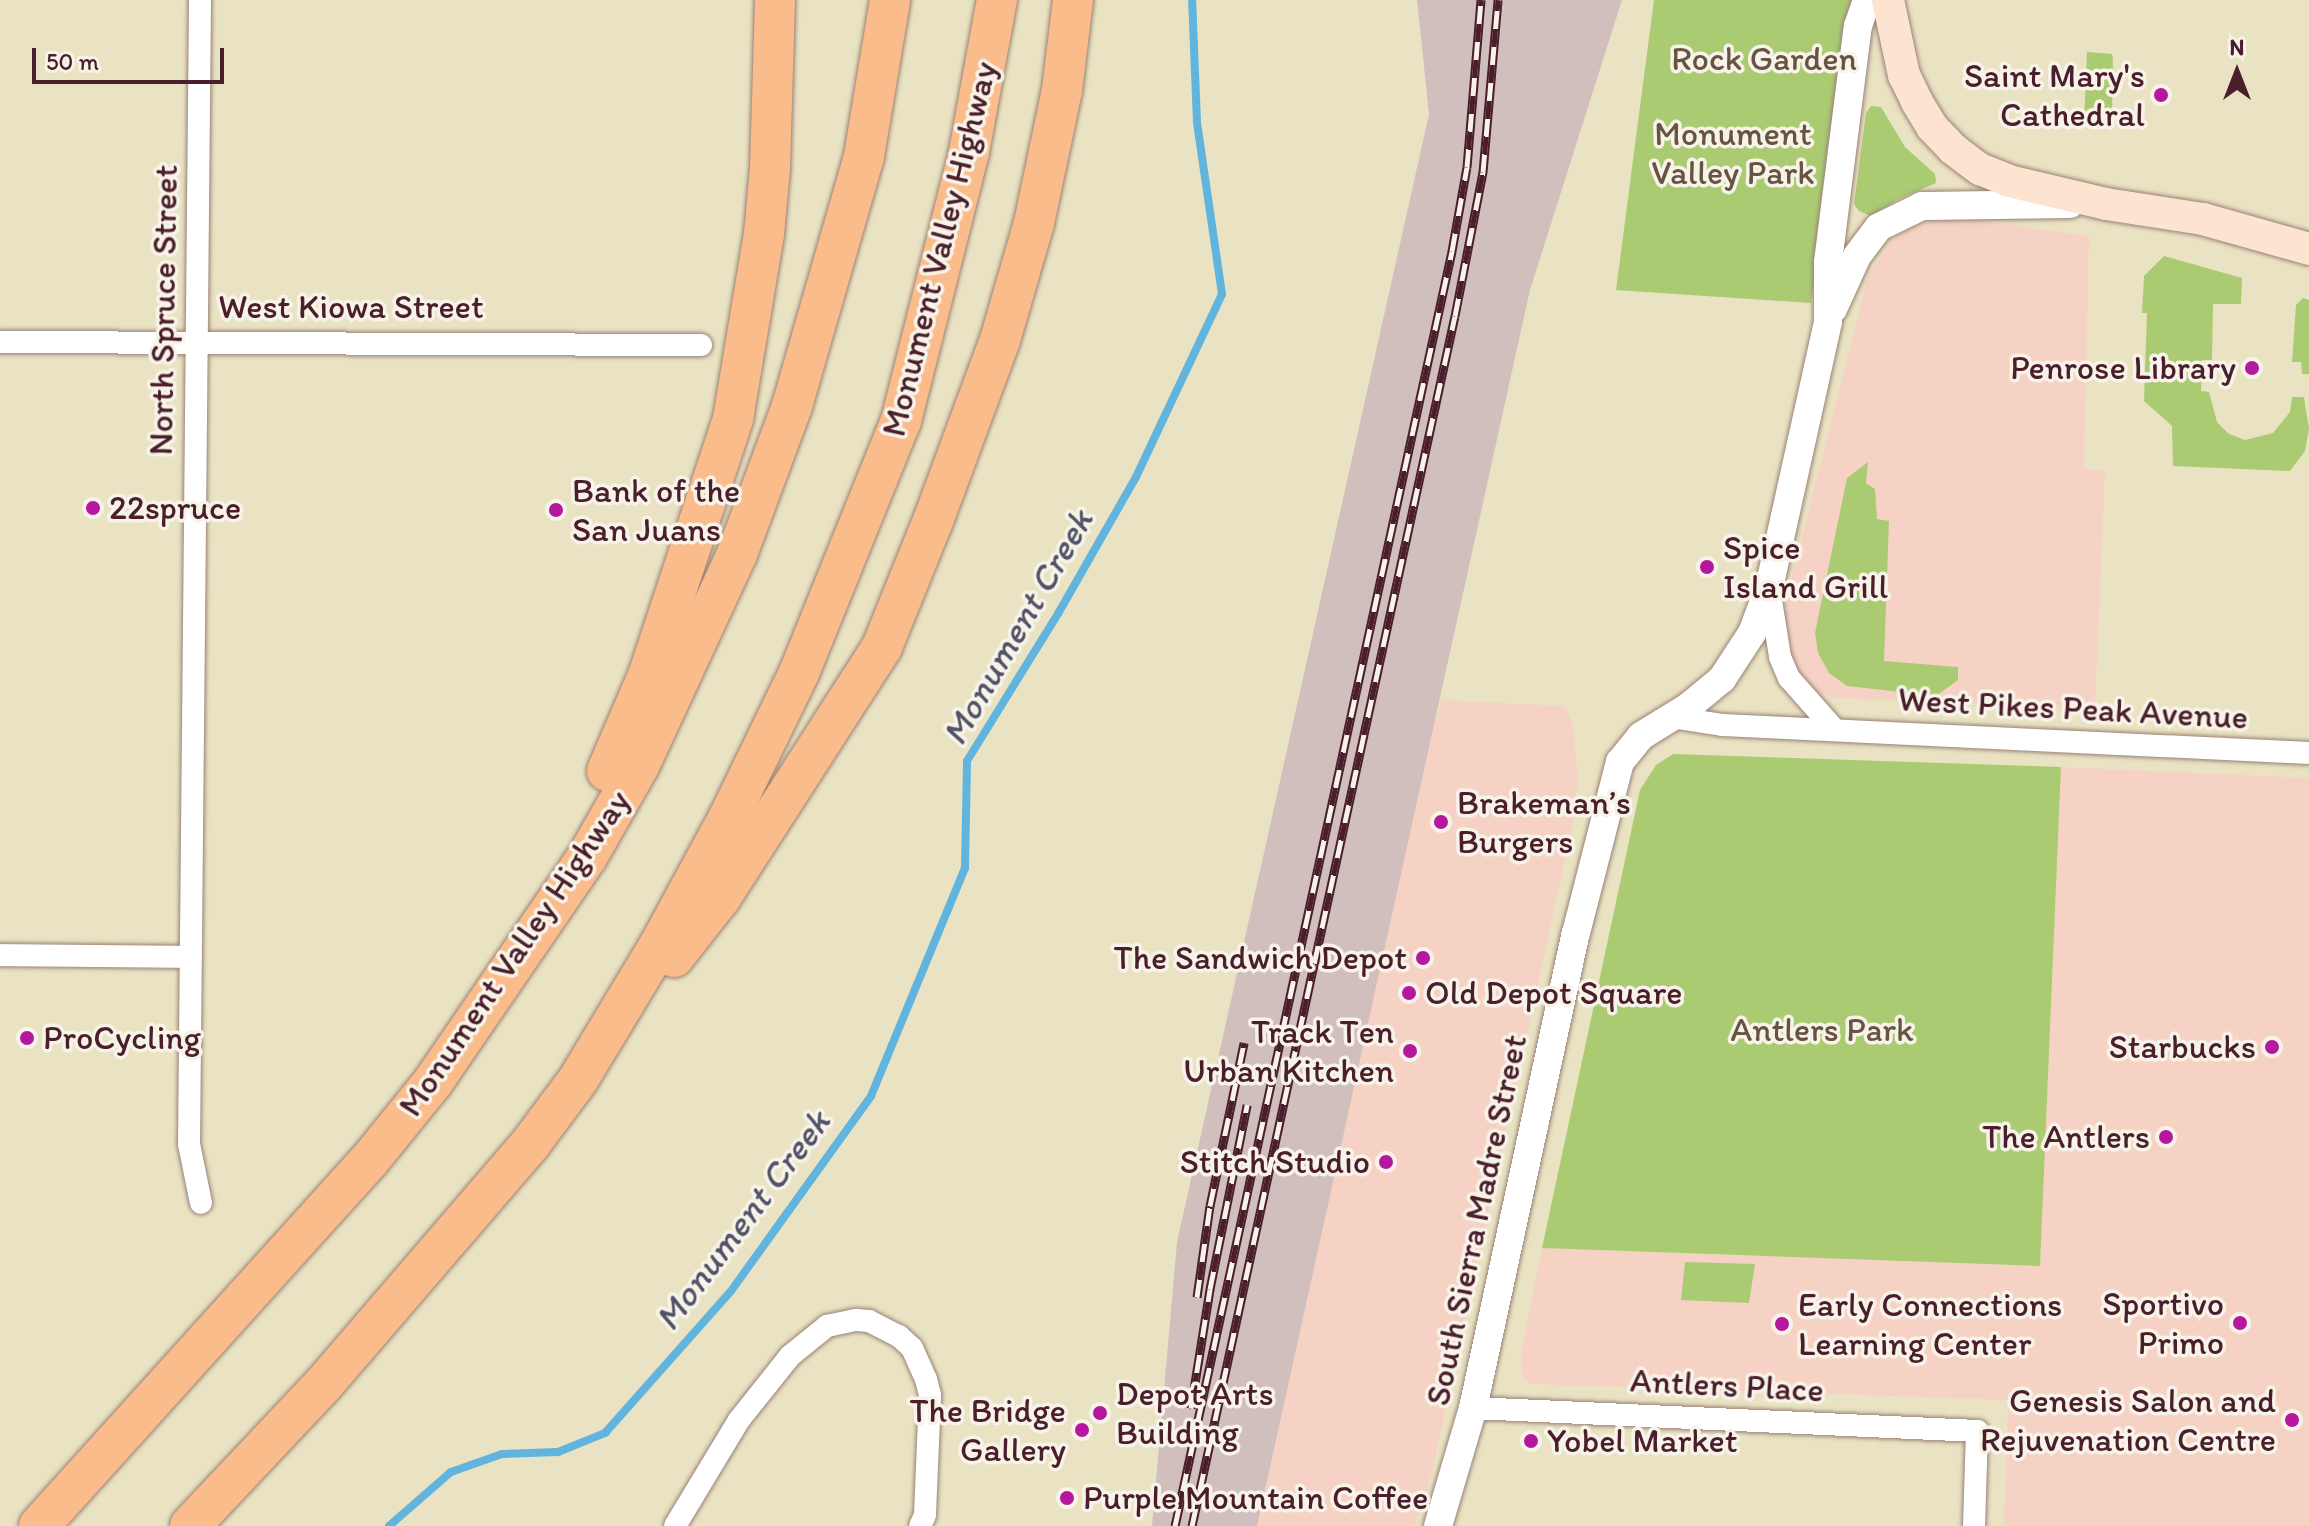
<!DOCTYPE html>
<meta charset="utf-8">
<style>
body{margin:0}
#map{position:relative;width:2309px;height:1526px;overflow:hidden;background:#eae3c3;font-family:Itim,sans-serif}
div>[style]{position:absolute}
.built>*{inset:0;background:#f6d2c4}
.industrial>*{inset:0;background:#d1bfbe}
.green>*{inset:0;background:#abcb73}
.stream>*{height:8px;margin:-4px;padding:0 4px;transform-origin:4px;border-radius:4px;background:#61b4dd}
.roads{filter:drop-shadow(0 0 2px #9a8177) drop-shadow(0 0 2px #9a8177)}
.minor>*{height:22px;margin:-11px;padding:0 11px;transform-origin:11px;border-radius:11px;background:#fff}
.tertiary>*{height:28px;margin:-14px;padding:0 14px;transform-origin:14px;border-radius:14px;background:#fff}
.secondary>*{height:32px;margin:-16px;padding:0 16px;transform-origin:16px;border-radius:16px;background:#fde4d1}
.motorway>*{height:40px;margin:-20px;padding:0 20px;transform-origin:20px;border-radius:20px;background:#fabc8b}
.rail>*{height:9px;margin-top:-4.5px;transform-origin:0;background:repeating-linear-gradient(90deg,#f7f3e8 0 18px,#4a1f2b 0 36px);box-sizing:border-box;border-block:2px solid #4a1f2b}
.dots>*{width:22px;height:22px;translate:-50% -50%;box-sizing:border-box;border:4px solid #f7f3e8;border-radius:50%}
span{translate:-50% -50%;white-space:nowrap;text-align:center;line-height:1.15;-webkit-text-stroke:7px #f7f3e8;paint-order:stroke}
.park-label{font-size:34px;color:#675341}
.poi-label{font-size:34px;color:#4a1f2b}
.right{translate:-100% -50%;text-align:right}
.left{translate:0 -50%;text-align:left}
.street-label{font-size:34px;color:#4a1f2b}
.water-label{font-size:36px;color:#525369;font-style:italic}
.north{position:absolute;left:2197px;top:32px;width:80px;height:80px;-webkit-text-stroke:6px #f7f3e8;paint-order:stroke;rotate:0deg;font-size:22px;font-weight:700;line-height:32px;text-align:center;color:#4a1f2b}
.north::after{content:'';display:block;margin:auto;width:28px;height:36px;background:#4a1f2b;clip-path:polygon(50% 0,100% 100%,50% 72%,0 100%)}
.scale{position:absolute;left:32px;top:48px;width:192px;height:36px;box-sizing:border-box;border:4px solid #4a1f2b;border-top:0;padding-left:10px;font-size:24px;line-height:28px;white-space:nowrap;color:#4a1f2b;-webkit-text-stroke:6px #f7f3e8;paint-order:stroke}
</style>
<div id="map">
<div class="built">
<div style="clip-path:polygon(1961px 218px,2089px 236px,2084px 468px,2105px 471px,2095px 709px,1835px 698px,1812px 690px,1793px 664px,1784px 614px,1788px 592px,1868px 277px,1890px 243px,1906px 231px,1941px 219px)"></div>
<div style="clip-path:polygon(1442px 700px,1564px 706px,1573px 724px,1578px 778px,1572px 828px,1427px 1494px,1414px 1526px,1257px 1526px,1425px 751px)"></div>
<div style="clip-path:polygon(2061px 767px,2309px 778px,2309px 1526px,2004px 1526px,2008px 1400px,1531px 1384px,1524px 1380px,1520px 1360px,1542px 1248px,2040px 1266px)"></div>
</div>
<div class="industrial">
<div style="clip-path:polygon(1417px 0,1622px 0,1530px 290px,1257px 1526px,1152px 1526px,1177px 1242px,1429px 114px)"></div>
</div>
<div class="green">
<div style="clip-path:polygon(1654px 0,1853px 0,1811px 303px,1616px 290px)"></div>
<div style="clip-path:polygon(2087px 52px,2112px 54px,2113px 59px,2112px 116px,2108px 122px,2084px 122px)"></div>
<div style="clip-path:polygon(1871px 106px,1881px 107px,1905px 147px,1935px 174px,1936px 183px,1898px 199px,1871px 216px,1859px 211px,1854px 204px,1866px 113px)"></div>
<div style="clip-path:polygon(2164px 256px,2242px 278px,2241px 304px,2213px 304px,2212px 360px,2202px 360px,2201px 391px,2209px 392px,2217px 422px,2229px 434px,2245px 440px,2273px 433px,2290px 412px,2292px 397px,2304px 397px,2309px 429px,2305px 451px,2290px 471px,2173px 466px,2172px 426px,2144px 401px,2147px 313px,2142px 313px,2144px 276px)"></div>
<div style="clip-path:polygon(2303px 298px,2309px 300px,2309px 374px,2302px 374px,2301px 362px,2292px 362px,2296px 305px)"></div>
<div style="clip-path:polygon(1868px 462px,1866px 483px,1875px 489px,1877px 519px,1889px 521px,1884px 661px,1958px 667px,1958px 680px,1936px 696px,1847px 686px,1829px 673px,1818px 653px,1815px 633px,1847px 478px)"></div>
<div style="clip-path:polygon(1673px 754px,2061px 767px,2040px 1266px,1542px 1248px,1640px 790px,1656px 765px)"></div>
<div style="clip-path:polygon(1685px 1262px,1755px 1264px,1749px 1303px,1681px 1300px)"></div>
</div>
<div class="stream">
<div style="left:389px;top:1526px;width:82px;rotate:-41.1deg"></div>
<div style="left:451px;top:1472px;width:54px;rotate:-19.4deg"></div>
<div style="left:502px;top:1454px;width:56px;rotate:-2deg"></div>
<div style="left:558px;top:1452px;width:51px;rotate:-22deg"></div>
<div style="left:605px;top:1433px;width:190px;rotate:-48.4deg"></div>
<div style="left:731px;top:1291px;width:240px;rotate:-54.3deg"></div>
<div style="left:871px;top:1096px;width:247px;rotate:-67.6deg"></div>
<div style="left:965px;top:868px;width:107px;rotate:-88.9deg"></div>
<div style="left:967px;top:761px;width:175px;rotate:-58.3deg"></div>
<div style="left:1059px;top:612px;width:155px;rotate:-60.3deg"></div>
<div style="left:1136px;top:477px;width:202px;rotate:-64.8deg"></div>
<div style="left:1222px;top:294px;width:174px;rotate:-98.3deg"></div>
<div style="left:1197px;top:122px;width:122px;rotate:-92.3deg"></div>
</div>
<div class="roads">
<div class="minor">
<div style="left:200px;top:0;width:1144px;rotate:90.55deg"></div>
<div style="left:189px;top:1144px;width:60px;rotate:78.5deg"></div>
<div style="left:0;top:342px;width:701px;rotate:0.25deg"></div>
<div style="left:1769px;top:588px;width:70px;rotate:80.9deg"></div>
<div style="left:1780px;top:657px;width:23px;rotate:67deg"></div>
<div style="left:1789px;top:678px;width:69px;rotate:48.5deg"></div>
<div style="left:1671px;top:717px;width:53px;rotate:8.7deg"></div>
<div style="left:1723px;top:725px;width:587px;rotate:2.74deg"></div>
<div style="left:0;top:955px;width:191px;rotate:0.6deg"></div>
<div style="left:1473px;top:1408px;width:505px;rotate:2.61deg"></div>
<div style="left:1977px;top:1431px;width:95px;rotate:91.8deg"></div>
<div style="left:675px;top:1526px;width:124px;rotate:-58.9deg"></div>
<div style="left:739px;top:1420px;width:82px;rotate:-51.4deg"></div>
<div style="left:790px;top:1356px;width:48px;rotate:-39deg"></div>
<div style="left:827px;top:1326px;width:30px;rotate:-12deg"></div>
<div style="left:856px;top:1320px;width:13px;rotate:4deg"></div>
<div style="left:869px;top:1321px;width:34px;rotate:27deg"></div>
<div style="left:899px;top:1336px;width:18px;rotate:43deg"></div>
<div style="left:912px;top:1348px;width:34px;rotate:66deg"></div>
<div style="left:926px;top:1379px;width:16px;rotate:76deg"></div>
<div style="left:930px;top:1395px;width:120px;rotate:92.4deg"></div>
<div style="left:925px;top:1515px;width:12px;rotate:114deg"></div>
</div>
<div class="tertiary">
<div style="left:1833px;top:309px;width:58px;rotate:-65.6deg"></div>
<div style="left:1857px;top:256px;width:36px;rotate:-53deg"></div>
<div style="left:1879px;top:227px;width:48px;rotate:-26deg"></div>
<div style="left:1922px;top:206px;width:148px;rotate:-0.8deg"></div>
<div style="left:1438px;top:1526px;width:123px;rotate:-73.5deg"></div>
<div style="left:1473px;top:1408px;width:486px;rotate:-77.8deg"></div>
<div style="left:1576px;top:933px;width:177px;rotate:-75.6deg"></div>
<div style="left:1620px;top:762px;width:33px;rotate:-51deg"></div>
<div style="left:1641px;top:736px;width:55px;rotate:-31.7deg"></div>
<div style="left:1688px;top:707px;width:44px;rotate:-39.5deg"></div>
<div style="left:1722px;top:679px;width:55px;rotate:-56.9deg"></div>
<div style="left:1752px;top:633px;width:48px;rotate:-69.3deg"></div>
<div style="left:1769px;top:588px;width:273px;rotate:-77.5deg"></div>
<div style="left:1828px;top:321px;width:59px;rotate:-90deg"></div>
<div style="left:1828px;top:262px;width:238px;rotate:-82.8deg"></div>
<div style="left:1858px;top:26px;width:28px;rotate:-71deg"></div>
</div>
<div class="secondary">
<div style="left:1888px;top:0;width:77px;rotate:78deg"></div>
<div style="left:1904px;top:75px;width:30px;rotate:64deg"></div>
<div style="left:1917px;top:102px;width:29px;rotate:59deg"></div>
<div style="left:1932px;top:127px;width:30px;rotate:46deg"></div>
<div style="left:1953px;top:149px;width:34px;rotate:37deg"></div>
<div style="left:1980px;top:169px;width:31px;rotate:22deg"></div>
<div style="left:2009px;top:181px;width:100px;rotate:13.3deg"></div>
<div style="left:2106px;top:204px;width:98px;rotate:8.8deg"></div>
<div style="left:2203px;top:219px;width:110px;rotate:15.8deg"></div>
</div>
<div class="motorway">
<div style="left:607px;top:771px;width:103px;rotate:-66.7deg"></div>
<div style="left:648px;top:676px;width:271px;rotate:-71.7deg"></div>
<div style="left:733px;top:419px;width:188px;rotate:-80.5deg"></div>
<div style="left:764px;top:234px;width:66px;rotate:-84.8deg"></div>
<div style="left:770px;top:168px;width:168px;rotate:-88.3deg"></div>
<div style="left:674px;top:957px;width:76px;rotate:-51.9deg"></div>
<div style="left:721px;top:897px;width:297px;rotate:-57.2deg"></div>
<div style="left:882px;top:647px;width:136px;rotate:-68deg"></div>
<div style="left:933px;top:521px;width:193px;rotate:-69.7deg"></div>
<div style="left:1000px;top:340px;width:122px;rotate:-73.8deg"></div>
<div style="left:1034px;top:223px;width:136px;rotate:-78.1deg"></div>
<div style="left:1062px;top:90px;width:91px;rotate:-83deg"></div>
<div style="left:39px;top:1526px;width:492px;rotate:-47.9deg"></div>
<div style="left:369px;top:1161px;width:102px;rotate:-51deg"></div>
<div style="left:433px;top:1082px;width:273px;rotate:-55.6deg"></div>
<div style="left:587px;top:857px;width:105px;rotate:-60.3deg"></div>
<div style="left:639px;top:766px;width:234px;rotate:-65.2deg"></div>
<div style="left:737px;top:554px;width:158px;rotate:-69.6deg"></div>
<div style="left:792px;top:406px;width:260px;rotate:-73.9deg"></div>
<div style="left:864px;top:156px;width:158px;rotate:-80.5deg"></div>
<div style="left:190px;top:1526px;width:194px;rotate:-46.7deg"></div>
<div style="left:323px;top:1385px;width:319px;rotate:-49.3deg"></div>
<div style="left:531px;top:1143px;width:79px;rotate:-53.3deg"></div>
<div style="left:578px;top:1080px;width:159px;rotate:-58.9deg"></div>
<div style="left:660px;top:944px;width:145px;rotate:-61.5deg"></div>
<div style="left:729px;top:817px;width:160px;rotate:-64.1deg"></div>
<div style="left:799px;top:673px;width:272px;rotate:-68deg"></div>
<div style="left:901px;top:421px;width:277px;rotate:-75.8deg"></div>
<div style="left:969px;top:152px;width:155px;rotate:-79.6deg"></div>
</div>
</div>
<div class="rail">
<div style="left:1197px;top:1297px;width:92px;rotate:-81.9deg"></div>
<div style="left:1210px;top:1206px;width:167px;rotate:-78.2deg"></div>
<div style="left:1191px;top:1408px;width:121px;rotate:-80.9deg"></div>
<div style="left:1210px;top:1289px;width:188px;rotate:-78.6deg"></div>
<div style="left:1175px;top:1526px;width:1305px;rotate:-77.74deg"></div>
<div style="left:1452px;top:251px;width:85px;rotate:-79.9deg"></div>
<div style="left:1467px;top:167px;width:168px;rotate:-85.2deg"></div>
<div style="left:1192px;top:1526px;width:1238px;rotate:-77.74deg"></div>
<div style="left:1455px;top:316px;width:147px;rotate:-79deg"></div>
<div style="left:1483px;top:172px;width:173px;rotate:-85deg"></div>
</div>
<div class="dots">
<div style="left:2161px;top:95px;background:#b5179e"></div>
<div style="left:2252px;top:368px;background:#b5179e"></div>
<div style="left:93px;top:508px;background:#b5179e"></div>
<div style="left:556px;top:510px;background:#b5179e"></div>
<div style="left:1707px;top:567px;background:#b5179e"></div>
<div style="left:1441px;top:822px;background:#b5179e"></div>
<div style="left:1423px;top:958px;background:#b5179e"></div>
<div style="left:1409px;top:993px;background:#b5179e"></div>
<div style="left:27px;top:1038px;background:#b5179e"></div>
<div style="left:2272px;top:1047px;background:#b5179e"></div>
<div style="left:1410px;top:1051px;background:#b5179e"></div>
<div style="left:2166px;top:1137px;background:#b5179e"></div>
<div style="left:1386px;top:1162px;background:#b5179e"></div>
<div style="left:2240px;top:1323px;background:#b5179e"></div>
<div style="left:1782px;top:1324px;background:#b5179e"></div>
<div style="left:1100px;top:1413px;background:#b5179e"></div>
<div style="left:2292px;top:1420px;background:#b5179e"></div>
<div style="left:1082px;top:1430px;background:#b5179e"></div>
<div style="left:1531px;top:1441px;background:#b5179e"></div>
<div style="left:1067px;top:1498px;background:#b5179e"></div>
</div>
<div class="park-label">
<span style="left:1764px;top:59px">Rock Garden</span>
<span style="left:1733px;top:153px">Monument<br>Valley Park</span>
<span style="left:1822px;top:1030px">Antlers Park</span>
</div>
<div class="poi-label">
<span class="right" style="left:2145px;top:95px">Saint Mary's<br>Cathedral</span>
<span class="right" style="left:2236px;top:368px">Penrose Library</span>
<span class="left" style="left:572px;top:510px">Bank of the<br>San Juans</span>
<span class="left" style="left:109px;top:508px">22spruce</span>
<span class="left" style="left:1723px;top:567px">Spice<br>Island Grill</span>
<span class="left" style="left:1457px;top:822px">Brakeman’s<br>Burgers</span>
<span class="right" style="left:1407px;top:958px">The Sandwich Depot</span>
<span class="left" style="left:1425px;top:993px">Old Depot Square</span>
<span class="right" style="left:1394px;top:1051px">Track Ten<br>Urban Kitchen</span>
<span class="left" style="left:43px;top:1038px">ProCycling</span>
<span class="right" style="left:2256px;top:1047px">Starbucks</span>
<span class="right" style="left:2150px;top:1137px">The Antlers</span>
<span class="right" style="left:1370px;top:1162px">Stitch Studio</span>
<span class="right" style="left:2224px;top:1323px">Sportivo<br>Primo</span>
<span class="left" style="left:1798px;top:1324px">Early Connections<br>Learning Center</span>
<span class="left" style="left:1116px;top:1413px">Depot Arts<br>Building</span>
<span class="right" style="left:2276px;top:1420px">Genesis Salon and<br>Rejuvenation Centre</span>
<span class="right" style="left:1066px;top:1430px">The Bridge<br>Gallery</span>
<span class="left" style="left:1547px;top:1441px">Yobel Market</span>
<span class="left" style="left:1083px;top:1498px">Purple Mountain Coffee</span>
</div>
<div class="street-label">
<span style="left:939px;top:249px;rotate:-76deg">Monument Valley Highway</span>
<span style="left:351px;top:307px">West Kiowa Street</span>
<span style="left:163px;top:310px;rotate:-89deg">North Spruce Street</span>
<span style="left:2073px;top:708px;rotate:3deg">West Pikes Peak Avenue</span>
<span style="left:514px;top:953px;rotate:-56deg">Monument Valley Highway</span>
<span style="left:1476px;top:1220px;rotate:-78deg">South Sierra Madre Street</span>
<span style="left:1727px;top:1385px;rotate:3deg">Antlers Place</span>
</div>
<div class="water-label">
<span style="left:1017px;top:627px;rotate:-60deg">Monument Creek</span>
<span style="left:742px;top:1220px;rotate:-53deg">Monument Creek</span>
</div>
<div class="north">N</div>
<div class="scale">50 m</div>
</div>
